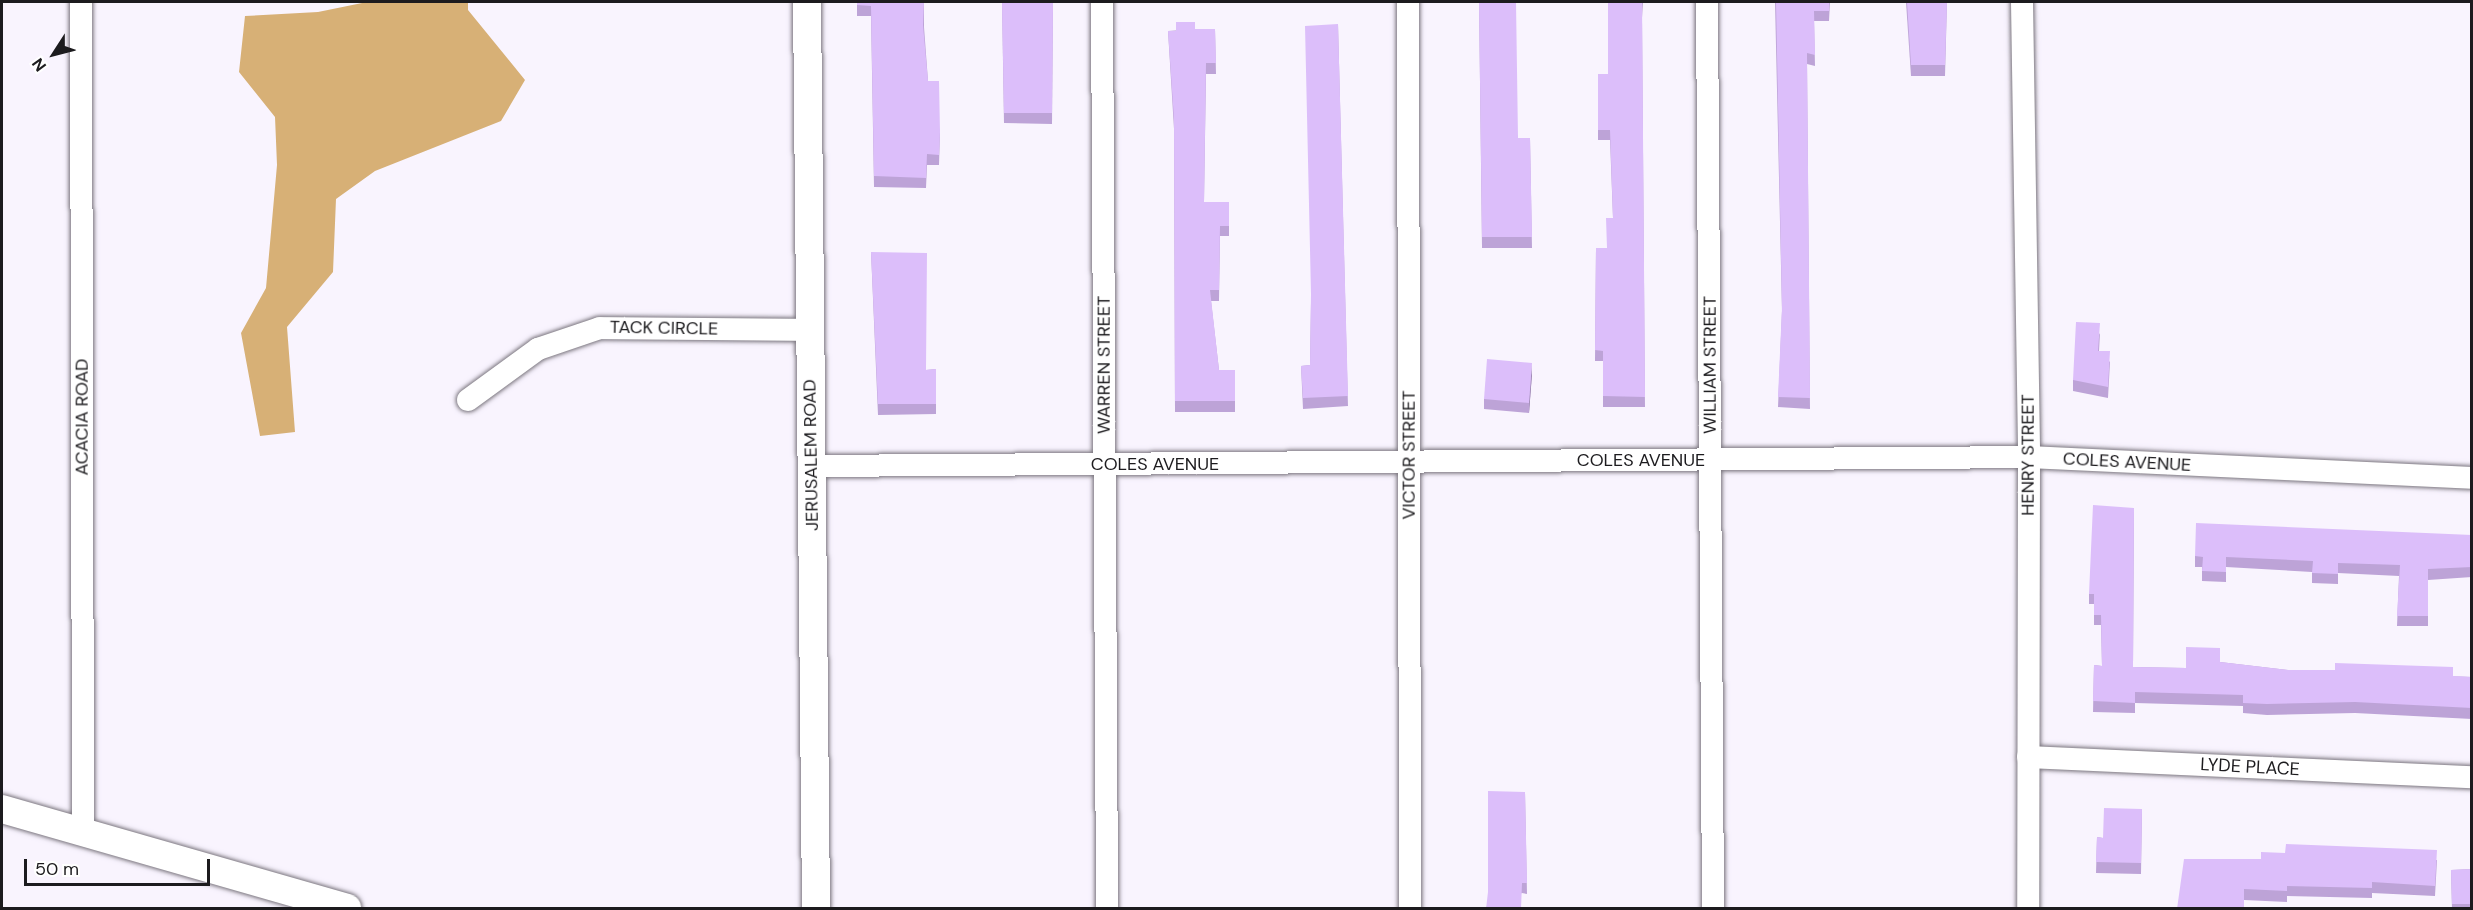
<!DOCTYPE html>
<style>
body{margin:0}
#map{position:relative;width:2473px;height:910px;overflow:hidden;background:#f9f4fe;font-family:"DM Sans",sans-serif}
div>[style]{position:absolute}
.forest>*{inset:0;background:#d7b076}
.roads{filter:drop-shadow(0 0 2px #7c7780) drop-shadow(0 0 2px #7c7780)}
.minor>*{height:22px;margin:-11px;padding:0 11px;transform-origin:11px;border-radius:11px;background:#fff}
.tertiary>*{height:28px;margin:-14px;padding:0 14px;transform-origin:14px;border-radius:14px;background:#fff}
.wall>*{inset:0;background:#bda3d7}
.shaded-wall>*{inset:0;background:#9a85af}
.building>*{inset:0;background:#dcbefa}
span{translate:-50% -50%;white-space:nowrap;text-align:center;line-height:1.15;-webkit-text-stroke:4.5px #fff;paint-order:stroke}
.street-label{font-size:18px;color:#1c1b1e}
.frame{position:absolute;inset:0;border:3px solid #1c1b1e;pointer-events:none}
.north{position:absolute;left:24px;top:24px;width:60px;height:60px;-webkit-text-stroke:4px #fff;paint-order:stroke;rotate:234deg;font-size:16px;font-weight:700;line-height:24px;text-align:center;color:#1c1b1e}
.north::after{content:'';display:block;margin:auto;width:21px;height:27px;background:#1c1b1e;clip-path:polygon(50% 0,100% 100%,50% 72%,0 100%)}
.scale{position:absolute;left:24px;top:859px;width:186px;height:27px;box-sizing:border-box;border:3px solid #1c1b1e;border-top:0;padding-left:8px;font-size:18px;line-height:21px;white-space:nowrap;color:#1c1b1e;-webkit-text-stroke:4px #fff;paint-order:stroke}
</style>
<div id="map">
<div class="forest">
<div style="clip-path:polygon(367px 2px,468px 2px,468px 10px,525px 80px,501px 121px,375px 171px,336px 199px,333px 272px,287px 327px,295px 432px,260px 436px,241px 333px,266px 288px,277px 165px,275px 117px,239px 72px,245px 16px,318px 12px)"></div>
</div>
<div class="roads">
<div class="minor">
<div style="left:81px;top:2px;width:831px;rotate:89.86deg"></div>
<div style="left:1102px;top:2px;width:906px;rotate:89.68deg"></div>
<div style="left:1408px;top:2px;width:906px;rotate:89.87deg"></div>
<div style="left:1707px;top:2px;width:906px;rotate:89.62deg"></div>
<div style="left:2022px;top:2px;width:455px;rotate:89.1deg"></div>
<div style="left:2029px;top:457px;width:451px;rotate:90.1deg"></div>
<div style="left:468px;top:400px;width:87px;rotate:-36.1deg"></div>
<div style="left:538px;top:349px;width:65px;rotate:-18.7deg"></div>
<div style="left:600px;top:328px;width:210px;rotate:0.5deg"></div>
<div style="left:811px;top:466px;width:1218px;rotate:-0.42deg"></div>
<div style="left:2029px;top:457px;width:443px;rotate:2.7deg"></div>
<div style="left:2028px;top:757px;width:444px;rotate:2.6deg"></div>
</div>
<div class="tertiary">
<div style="left:807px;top:2px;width:906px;rotate:89.43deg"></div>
<div style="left:2px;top:809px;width:359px;rotate:16deg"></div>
</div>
</div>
<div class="wall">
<div style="clip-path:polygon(857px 2px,924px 2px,924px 27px,928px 81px,940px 132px,939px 165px,927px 165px,926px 188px,874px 187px,871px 16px,857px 16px)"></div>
<div style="clip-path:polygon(1002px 2px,1053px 2px,1052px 124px,1004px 123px)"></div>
<div style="clip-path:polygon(1479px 2px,1518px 138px,1530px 138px,1532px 248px,1482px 248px)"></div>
<div style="clip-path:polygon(1609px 2px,1643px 2px,1642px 18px,1645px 407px,1603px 407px,1603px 361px,1595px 361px,1596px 248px,1607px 248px,1613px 218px,1610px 140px,1598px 140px,1598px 74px,1608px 74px)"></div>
<div style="clip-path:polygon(1775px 2px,1830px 2px,1829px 21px,1814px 21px,1815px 66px,1807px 64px,1810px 409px,1778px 407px,1782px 311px)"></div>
<div style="clip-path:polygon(1906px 2px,1947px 2px,1945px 76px,1911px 76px)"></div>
<div style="clip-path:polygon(1338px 24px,1348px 406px,1303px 409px,1301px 366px,1310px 365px,1311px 302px)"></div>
<div style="clip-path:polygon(1195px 29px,1215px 29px,1216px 74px,1206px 74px,1204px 202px,1229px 202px,1229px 236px,1220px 236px,1219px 301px,1211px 301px,1219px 370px,1235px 370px,1235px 412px,1175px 412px,1174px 129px,1168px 31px)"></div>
<div style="clip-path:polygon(871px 252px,926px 370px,936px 369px,936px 414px,878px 415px)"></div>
<div style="clip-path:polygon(2100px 333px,2099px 351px,2110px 362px,2108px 398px,2073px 391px,2073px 380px)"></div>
<div style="clip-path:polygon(1532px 374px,1529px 413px,1484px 409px,1484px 399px)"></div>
<div style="clip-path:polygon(2134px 508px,2133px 667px,2186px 668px,2220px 662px,2288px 670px,2472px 677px,2472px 719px,2355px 713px,2267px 715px,2243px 713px,2243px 706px,2135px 703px,2135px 713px,2093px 712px,2094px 665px,2102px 666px,2101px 625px,2094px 625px,2094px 604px,2089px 604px,2089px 594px)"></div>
<div style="clip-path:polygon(2472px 535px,2472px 577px,2428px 580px,2428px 626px,2397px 626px,2399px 576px,2338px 573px,2338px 584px,2312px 583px,2312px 572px,2226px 567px,2226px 582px,2202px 581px,2202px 567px,2195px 567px,2195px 556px)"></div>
<div style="clip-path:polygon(1525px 792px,1527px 894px,1522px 893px,1486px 909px)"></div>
<div style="clip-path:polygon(2142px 809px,2141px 874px,2096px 873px,2097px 837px,2103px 838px)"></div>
<div style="clip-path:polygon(2184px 859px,2437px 860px,2435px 896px,2372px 893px,2372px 898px,2287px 896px,2287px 902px,2244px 900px)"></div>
<div style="clip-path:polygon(2472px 869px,2472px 909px,2452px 909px,2451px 870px)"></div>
</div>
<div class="shaded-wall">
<div style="clip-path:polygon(1532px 363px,1532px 374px,1529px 413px,1529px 403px)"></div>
</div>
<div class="building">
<div style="clip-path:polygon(857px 2px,924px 2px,923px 25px,928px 81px,939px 81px,940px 132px,939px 155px,927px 154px,926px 178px,874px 176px,871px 6px,857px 5px)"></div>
<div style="clip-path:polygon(1002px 2px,1053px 2px,1052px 113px,1004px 113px)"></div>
<div style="clip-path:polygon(1479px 2px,1516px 2px,1518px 138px,1530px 138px,1532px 237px,1482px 237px)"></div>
<div style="clip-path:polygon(1608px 2px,1642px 2px,1645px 397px,1603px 396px,1603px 351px,1595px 350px,1596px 248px,1607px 248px,1606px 218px,1613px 218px,1610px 130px,1598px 130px,1598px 74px,1608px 74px)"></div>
<div style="clip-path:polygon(1776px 2px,1829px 2px,1829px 11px,1814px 11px,1815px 55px,1807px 53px,1810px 398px,1778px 397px,1782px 308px)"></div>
<div style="clip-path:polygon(1907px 2px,1947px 2px,1945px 65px,1911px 65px)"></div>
<div style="clip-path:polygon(1176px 22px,1195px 22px,1195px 29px,1215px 29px,1216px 63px,1206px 63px,1204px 202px,1229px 202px,1229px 226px,1220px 226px,1219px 290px,1210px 290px,1219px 370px,1235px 370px,1235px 401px,1175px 401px,1174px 119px,1168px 31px,1176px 31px)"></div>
<div style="clip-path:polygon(1338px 24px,1348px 396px,1303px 398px,1301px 366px,1310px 365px,1311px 294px,1305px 26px)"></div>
<div style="clip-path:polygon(871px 252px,927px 253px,926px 370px,936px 369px,936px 404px,878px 404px)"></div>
<div style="clip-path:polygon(2076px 322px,2100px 323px,2098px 351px,2110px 351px,2108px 387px,2073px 380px)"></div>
<div style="clip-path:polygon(1487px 359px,1532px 363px,1529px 403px,1484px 399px)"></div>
<div style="clip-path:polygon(2093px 505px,2134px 508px,2133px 667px,2186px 668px,2186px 647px,2220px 648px,2220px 662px,2288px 670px,2335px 670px,2335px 663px,2453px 667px,2453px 676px,2472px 677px,2472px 708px,2355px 702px,2267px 704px,2243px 703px,2243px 695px,2135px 692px,2135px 703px,2093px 701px,2094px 665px,2102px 666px,2101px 615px,2094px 615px,2094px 594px,2089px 594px)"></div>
<div style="clip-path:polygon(2196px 523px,2472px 535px,2472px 567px,2428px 569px,2428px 616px,2397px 616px,2400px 565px,2338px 563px,2338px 574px,2312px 573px,2313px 561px,2226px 557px,2226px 572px,2202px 571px,2203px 557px,2195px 556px)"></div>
<div style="clip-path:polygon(1488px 791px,1525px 792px,1527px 883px,1522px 883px,1521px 909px,1486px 909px,1488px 892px)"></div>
<div style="clip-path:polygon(2104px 808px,2142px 809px,2141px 863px,2096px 862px,2097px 837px,2103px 838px)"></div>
<div style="clip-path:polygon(2286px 844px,2437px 850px,2435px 886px,2372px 882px,2372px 888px,2287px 886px,2287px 891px,2244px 889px,2244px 909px,2177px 909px,2184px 859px,2261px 859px,2261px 852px,2285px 853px)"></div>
<div style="clip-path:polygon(2472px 869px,2472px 904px,2452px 904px,2451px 870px)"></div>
</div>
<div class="street-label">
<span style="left:664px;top:328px;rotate:1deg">TACK CIRCLE</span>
<span style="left:1104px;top:365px;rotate:-90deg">WARREN STREET</span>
<span style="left:1710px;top:365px;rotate:-90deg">WILLIAM STREET</span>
<span style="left:82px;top:417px;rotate:-90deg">ACACIA ROAD</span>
<span style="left:811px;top:455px;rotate:-91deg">JERUSALEM ROAD</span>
<span style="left:1409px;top:455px;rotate:-90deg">VICTOR STREET</span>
<span style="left:2028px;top:455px;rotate:-90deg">HENRY STREET</span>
<span style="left:1641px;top:460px">COLES AVENUE</span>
<span style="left:2127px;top:462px;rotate:3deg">COLES AVENUE</span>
<span style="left:1155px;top:464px">COLES AVENUE</span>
<span style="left:2250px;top:767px;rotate:3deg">LYDE PLACE</span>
</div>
<div class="frame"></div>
<div class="north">N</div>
<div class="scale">50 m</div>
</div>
